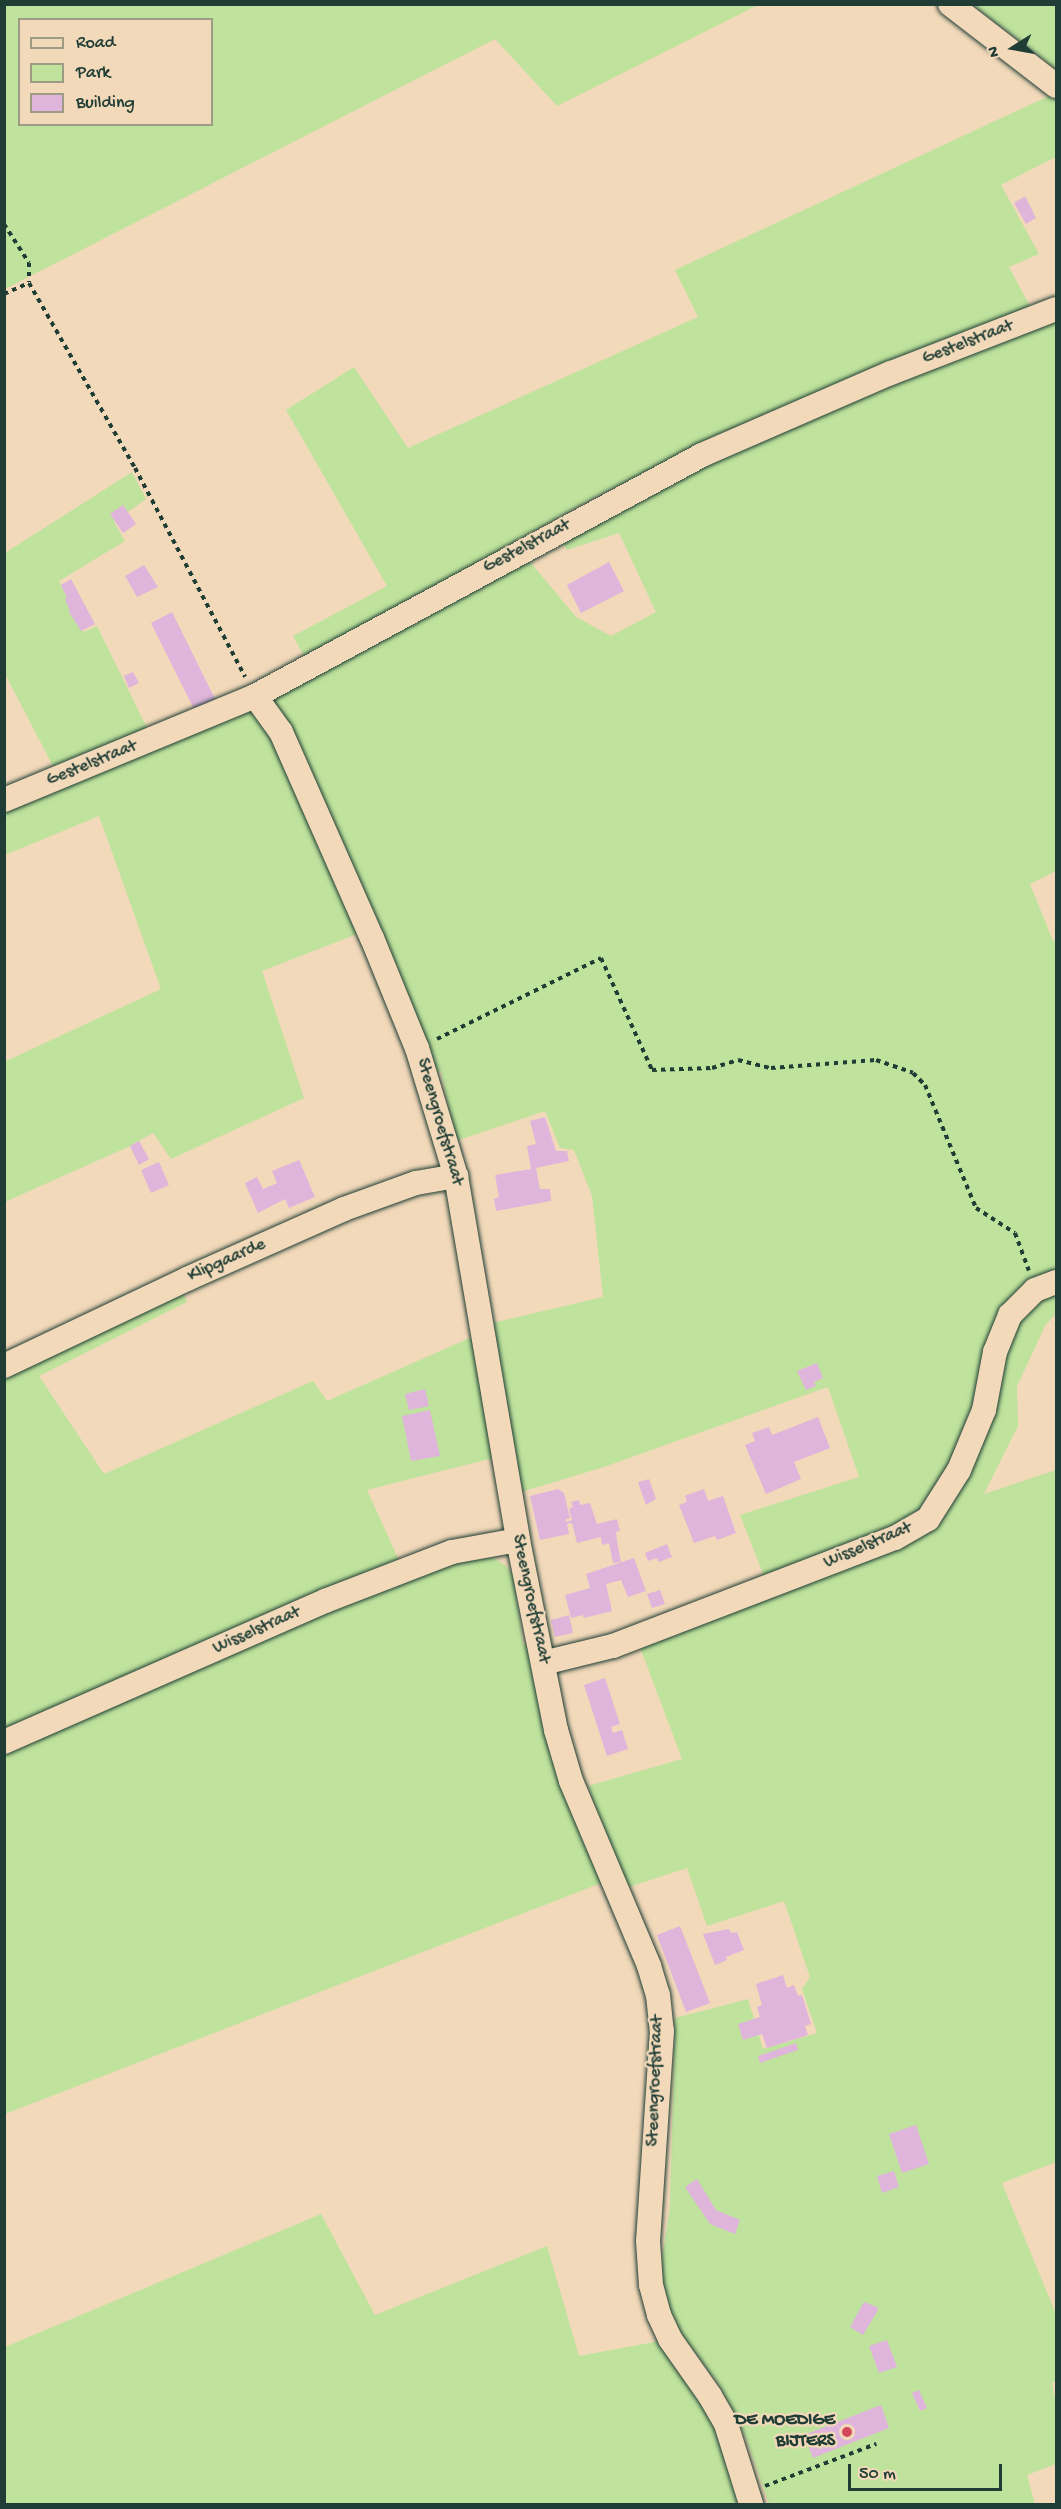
<!DOCTYPE html>
<style>
body{margin:0}
#map{position:relative;width:1061px;height:2509px;overflow:hidden;background:#f2d9ba;font-family:"Gochi Hand",sans-serif}
div>[style]{position:absolute}
.green>*{inset:0;background:#bfe39d}
.building>*{inset:0;background:#e0b5db}
.path>*{height:4px;margin-top:-2px;transform-origin:0;background:repeating-linear-gradient(90deg,#1f3d34 0 4.5px,transparent 0 9px)}
.roads{filter:drop-shadow(0 0 2px #1f3d34) drop-shadow(0 0 2px #1f3d34)}
.street>*{height:24px;margin:-12px;padding:0 12px;transform-origin:12px;border-radius:12px;background:#f2d9ba}
.dots>*{width:16px;height:16px;translate:-50% -50%;box-sizing:border-box;border:3px solid #f2d9ba;border-radius:50%}
span{translate:-50% -50%;white-space:nowrap;text-align:center;line-height:1.15;-webkit-text-stroke:4.5px #f2d9ba;paint-order:stroke}
.street-label{font-size:18px;color:#1f3d34}
.poi-label{font-size:18px;color:#1f3d34;font-weight:700}
.right{translate:-100% -50%;text-align:right}
.frame{position:absolute;inset:0;border:6px solid #1f3d34;pointer-events:none}
.legend{position:absolute;left:18px;top:18px;width:195px;height:108px;box-sizing:border-box;background:#f2d9ba;border:2px solid #9e9b84;margin:0;padding:8px 10px;list-style:none;font-size:18px;color:#1f3d34}
.legend li{display:flex;align-items:center;gap:12px;height:30px}
.legend b{width:30px;border:2px solid #9e9b84}
.north{position:absolute;left:983px;top:18px;width:60px;height:60px;-webkit-text-stroke:4px #f2d9ba;paint-order:stroke;rotate:259deg;font-size:16px;font-weight:700;line-height:24px;text-align:center;color:#1f3d34}
.north::after{content:'';display:block;margin:auto;width:21px;height:27px;background:#1f3d34;clip-path:polygon(50% 0,100% 100%,50% 72%,0 100%)}
.scale{position:absolute;left:848px;top:2464px;width:154px;height:27px;box-sizing:border-box;border:3px solid #1f3d34;border-top:0;padding-left:8px;font-size:18px;line-height:21px;white-space:nowrap;color:#1f3d34;-webkit-text-stroke:4px #f2d9ba;paint-order:stroke}
</style>
<div id="map">
<div class="green">
<div style="clip-path:polygon(evenodd,4px 5px,5px 4px,758px 5px,557px 106px,495px 39px,5px 289px,4px 5px,20px 20px,212px 20px,212px 124px,20px 124px,20px 20px)"></div>
<div style="clip-path:polygon(973px 5px,1056px 5px,1056px 69px,1042px 58px)"></div>
<div style="clip-path:polygon(1051px 95px,1056px 100px,1056px 157px,1001px 185px,1039px 254px,1009px 267px,1030px 306px,700px 445px,593px 498px,305px 658px,293px 636px,387px 586px,286px 410px,354px 367px,408px 448px,698px 317px,675px 270px)"></div>
<div style="clip-path:polygon(1056px 321px,1056px 871px,1030px 884px,1053px 941px,1056px 941px,1056px 1314px,1046px 1324px,1017px 1386px,1018px 1426px,984px 1494px,1056px 1470px,1056px 2162px,1002px 2183px,1056px 2314px,1056px 2381px,1052px 2383px,1056px 2404px,1056px 2464px,1027px 2475px,1035px 2504px,769px 2504px,747px 2441px,733px 2410px,719px 2385px,685px 2340px,670px 2313px,662px 2292px,661px 2266px,670px 2206px,675px 2018px,748px 1999px,763px 2049px,817px 2033px,802px 1989px,810px 1977px,784px 1901px,707px 1926px,687px 1868px,626px 1888px,588px 1786px,682px 1759px,638px 1642px,771px 1594px,740px 1515px,859px 1477px,828px 1387px,604px 1467px,521px 1492px,492px 1323px,603px 1297px,592px 1196px,574px 1150px,560px 1148px,545px 1111px,456px 1141px,441px 1071px,430px 1074px,370px 929px,262px 971px,304px 1098px,171px 1159px,153px 1133px,130px 1146px,5px 1202px,4px 1062px,161px 989px,99px 816px,5px 855px,5px 811px,526px 557px,576px 617px,611px 636px,656px 612px,619px 533px,567px 550px,560px 538px,709px 459px)"></div>
<div style="clip-path:polygon(132px 472px,146px 499px,114px 522px,125px 541px,59px 581px,84px 632px,97px 626px,149px 732px,55px 770px,5px 674px,5px 553px)"></div>
<div style="clip-path:polygon(175px 1275px,187px 1302px,39px 1376px,104px 1474px,313px 1381px,327px 1401px,472px 1337px,497px 1457px,367px 1490px,397px 1556px,402px 1576px,487px 1554px,505px 1565px,514px 1576px,523px 1645px,535px 1643px,609px 1880px,5px 2114px,5px 1356px)"></div>
<div style="clip-path:polygon(321px 2214px,375px 2315px,547px 2246px,579px 2356px,665px 2340px,700px 2389px,751px 2498px,731px 2504px,5px 2504px,5px 2347px)"></div>
</div>
<div class="building">
<div style="clip-path:polygon(1025px 196px,1036px 218px,1026px 224px,1014px 203px)"></div>
<div style="clip-path:polygon(123px 505px,136px 524px,123px 533px,110px 514px)"></div>
<div style="clip-path:polygon(609px 562px,624px 591px,581px 613px,567px 585px)"></div>
<div style="clip-path:polygon(144px 565px,158px 587px,137px 597px,125px 576px)"></div>
<div style="clip-path:polygon(71px 579px,95px 624px,81px 631px,69px 612px,70px 611px,65px 599px,67px 598px,61px 585px)"></div>
<div style="clip-path:polygon(172px 612px,216px 701px,195px 711px,151px 623px)"></div>
<div style="clip-path:polygon(133px 672px,139px 683px,129px 688px,124px 676px)"></div>
<div style="clip-path:polygon(545px 1117px,556px 1151px,567px 1151px,569px 1161px,536px 1168px,540px 1189px,550px 1189px,551px 1201px,496px 1211px,494px 1199px,499px 1197px,495px 1175px,531px 1169px,527px 1146px,536px 1144px,530px 1121px)"></div>
<div style="clip-path:polygon(139px 1141px,149px 1159px,139px 1165px,130px 1146px)"></div>
<div style="clip-path:polygon(299px 1160px,315px 1197px,289px 1208px,285px 1199px,258px 1213px,245px 1183px,257px 1177px,263px 1189px,277px 1183px,272px 1171px)"></div>
<div style="clip-path:polygon(159px 1162px,169px 1185px,151px 1193px,141px 1170px)"></div>
<div style="clip-path:polygon(817px 1363px,823px 1378px,814px 1382px,816px 1386px,806px 1390px,797px 1371px)"></div>
<div style="clip-path:polygon(425px 1389px,429px 1406px,409px 1410px,405px 1394px)"></div>
<div style="clip-path:polygon(430px 1410px,440px 1456px,411px 1461px,402px 1416px)"></div>
<div style="clip-path:polygon(818px 1417px,830px 1448px,794px 1462px,801px 1479px,766px 1494px,745px 1445px,755px 1441px,752px 1433px,769px 1427px,772px 1435px)"></div>
<div style="clip-path:polygon(649px 1479px,656px 1499px,646px 1505px,638px 1482px)"></div>
<div style="clip-path:polygon(558px 1489px,564px 1493px,570px 1518px,566px 1519px,566px 1522px,572px 1520px,569px 1508px,573px 1507px,571px 1502px,579px 1500px,580px 1505px,590px 1503px,597px 1524px,617px 1519px,620px 1531px,616px 1532px,617px 1541px,621px 1562px,613px 1563px,609px 1543px,602px 1545px,601px 1537px,577px 1543px,572px 1523px,567px 1524px,569px 1534px,540px 1540px,530px 1496px)"></div>
<div style="clip-path:polygon(704px 1489px,708px 1501px,723px 1496px,736px 1533px,717px 1540px,715px 1536px,694px 1543px,679px 1505px,687px 1502px,685px 1496px,687px 1495px)"></div>
<div style="clip-path:polygon(667px 1544px,672px 1557px,659px 1562px,657px 1558px,648px 1561px,645px 1553px)"></div>
<div style="clip-path:polygon(634px 1558px,646px 1591px,628px 1597px,621px 1580px,606px 1584px,612px 1611px,584px 1618px,583px 1615px,571px 1618px,565px 1595px,590px 1588px,586px 1574px)"></div>
<div style="clip-path:polygon(660px 1590px,665px 1604px,652px 1608px,647px 1594px)"></div>
<div style="clip-path:polygon(569px 1615px,573px 1633px,555px 1637px,551px 1620px)"></div>
<div style="clip-path:polygon(605px 1678px,620px 1724px,611px 1727px,613px 1733px,622px 1730px,628px 1749px,607px 1756px,584px 1685px)"></div>
<div style="clip-path:polygon(680px 1926px,710px 2003px,686px 2012px,657px 1935px)"></div>
<div style="clip-path:polygon(729px 1929px,731px 1933px,737px 1932px,744px 1950px,726px 1957px,727px 1960px,715px 1965px,703px 1934px)"></div>
<div style="clip-path:polygon(783px 1975px,787px 1988px,794px 1985px,798px 1996px,802px 1995px,811px 2024px,805px 2026px,808px 2035px,767px 2048px,762px 2034px,743px 2040px,738px 2024px,760px 2017px,757px 2007px,762px 2005px,756px 1984px)"></div>
<div style="clip-path:polygon(796px 2043px,798px 2050px,760px 2063px,758px 2056px)"></div>
<div style="clip-path:polygon(916px 2125px,929px 2164px,902px 2173px,889px 2134px)"></div>
<div style="clip-path:polygon(894px 2171px,899px 2187px,882px 2193px,877px 2176px)"></div>
<div style="clip-path:polygon(697px 2179px,716px 2210px,740px 2220px,735px 2234px,710px 2224px,685px 2187px)"></div>
<div style="clip-path:polygon(864px 2302px,877px 2307px,878px 2310px,863px 2335px,850px 2327px)"></div>
<div style="clip-path:polygon(887px 2340px,897px 2367px,879px 2373px,869px 2346px)"></div>
<div style="clip-path:polygon(919px 2390px,927px 2408px,920px 2411px,912px 2393px)"></div>
<div style="clip-path:polygon(881px 2405px,889px 2428px,813px 2458px,804px 2435px)"></div>
</div>
<div class="path">
<div style="left:4px;top:224px;width:46px;rotate:57.3deg"></div>
<div style="left:29px;top:263px;width:19px;rotate:90deg"></div>
<div style="left:4px;top:294px;width:27px;rotate:-24deg"></div>
<div style="left:29px;top:283px;width:213px;rotate:60.2deg"></div>
<div style="left:135px;top:468px;width:236px;rotate:62.2deg"></div>
<div style="left:437px;top:1039px;width:183px;rotate:-26.3deg"></div>
<div style="left:601px;top:958px;width:123px;rotate:65.5deg"></div>
<div style="left:652px;top:1070px;width:60px;rotate:-1.9deg"></div>
<div style="left:712px;top:1068px;width:27px;rotate:-17deg"></div>
<div style="left:738px;top:1060px;width:34px;rotate:14deg"></div>
<div style="left:771px;top:1068px;width:105px;rotate:-4.4deg"></div>
<div style="left:876px;top:1060px;width:39px;rotate:19deg"></div>
<div style="left:913px;top:1073px;width:17px;rotate:45deg"></div>
<div style="left:925px;top:1085px;width:133px;rotate:67.5deg"></div>
<div style="left:976px;top:1208px;width:46px;rotate:32.7deg"></div>
<div style="left:1015px;top:1233px;width:40px;rotate:69.8deg"></div>
<div style="left:765px;top:2486px;width:119px;rotate:-20.7deg"></div>
</div>
<div class="roads">
<div class="street">
<div style="left:950px;top:4px;width:134px;rotate:37.7deg"></div>
<div style="left:255px;top:696px;width:44px;rotate:54.2deg"></div>
<div style="left:281px;top:732px;width:225px;rotate:66.2deg"></div>
<div style="left:372px;top:938px;width:119px;rotate:67.8deg"></div>
<div style="left:417px;top:1048px;width:134px;rotate:73.1deg"></div>
<div style="left:456px;top:1176px;width:369px;rotate:80.3deg"></div>
<div style="left:518px;top:1540px;width:194px;rotate:78.7deg"></div>
<div style="left:556px;top:1730px;width:53px;rotate:73.6deg"></div>
<div style="left:571px;top:1781px;width:201px;rotate:67.1deg"></div>
<div style="left:649px;top:1966px;width:30px;rotate:73deg"></div>
<div style="left:658px;top:1995px;width:36px;rotate:84deg"></div>
<div style="left:662px;top:2031px;width:210px;rotate:93.8deg"></div>
<div style="left:648px;top:2241px;width:44px;rotate:86.1deg"></div>
<div style="left:651px;top:2285px;width:31px;rotate:75deg"></div>
<div style="left:659px;top:2315px;width:26px;rotate:65deg"></div>
<div style="left:670px;top:2339px;width:70px;rotate:54.9deg"></div>
<div style="left:710px;top:2396px;width:32px;rotate:60deg"></div>
<div style="left:726px;top:2424px;width:84px;rotate:72.6deg"></div>
<div style="left:4px;top:800px;width:272px;rotate:-22.5deg"></div>
<div style="left:255px;top:696px;width:508px;rotate:-28.33deg"></div>
<div style="left:702px;top:455px;width:206px;rotate:-23.5deg"></div>
<div style="left:891px;top:373px;width:177px;rotate:-21.2deg"></div>
<div style="left:4px;top:1366px;width:203px;rotate:-25.4deg"></div>
<div style="left:187px;top:1279px;width:172px;rotate:-24deg"></div>
<div style="left:344px;top:1209px;width:77px;rotate:-19.9deg"></div>
<div style="left:416px;top:1183px;width:41px;rotate:-9.9deg"></div>
<div style="left:543px;top:1663px;width:72px;rotate:-13.7deg"></div>
<div style="left:613px;top:1646px;width:302px;rotate:-21deg"></div>
<div style="left:895px;top:1538px;width:38px;rotate:-30deg"></div>
<div style="left:928px;top:1519px;width:58px;rotate:-57.7deg"></div>
<div style="left:959px;top:1470px;width:65px;rotate:-67.4deg"></div>
<div style="left:984px;top:1410px;width:59px;rotate:-79.3deg"></div>
<div style="left:995px;top:1352px;width:40px;rotate:-68deg"></div>
<div style="left:1010px;top:1315px;width:35px;rotate:-45deg"></div>
<div style="left:1035px;top:1290px;width:22px;rotate:-21deg"></div>
<div style="left:4px;top:1742px;width:351px;rotate:-23.7deg"></div>
<div style="left:325px;top:1601px;width:136px;rotate:-21.1deg"></div>
<div style="left:452px;top:1552px;width:67px;rotate:-10.3deg"></div>
</div>
</div>
<div class="dots">
<div style="left:847px;top:2432px;background:#d1495b"></div>
</div>
<div class="street-label">
<span style="left:968px;top:343px;rotate:-21deg">Gestelstraat</span>
<span style="left:527px;top:547px;rotate:-28deg">Gestelstraat</span>
<span style="left:92px;top:764px;rotate:-22deg">Gestelstraat</span>
<span style="left:439px;top:1122px;rotate:74deg">Steengroefstraat</span>
<span style="left:227px;top:1261px;rotate:-24deg">Klipgaarde</span>
<span style="left:868px;top:1546px;rotate:-23deg">Wisselstraat</span>
<span style="left:530px;top:1599px;rotate:78deg">Steengroefstraat</span>
<span style="left:257px;top:1631px;rotate:-24deg">Wisselstraat</span>
<span style="left:656px;top:2081px;rotate:-88deg">Steengroefstraat</span>
</div>
<div class="poi-label">
<span class="right" style="left:835px;top:2432px">DE MOEDIGE<br>BIJTERS</span>
</div>
<div class="frame"></div>
<ul class="legend">
<li><b style="height:8px;background:#f2d9ba"></b>Road</li>
<li><b style="height:16px;background:#bfe39d"></b>Park</li>
<li><b style="height:16px;background:#e0b5db"></b>Building</li>
</ul>
<div class="north">N</div>
<div class="scale">50 m</div>
</div>
